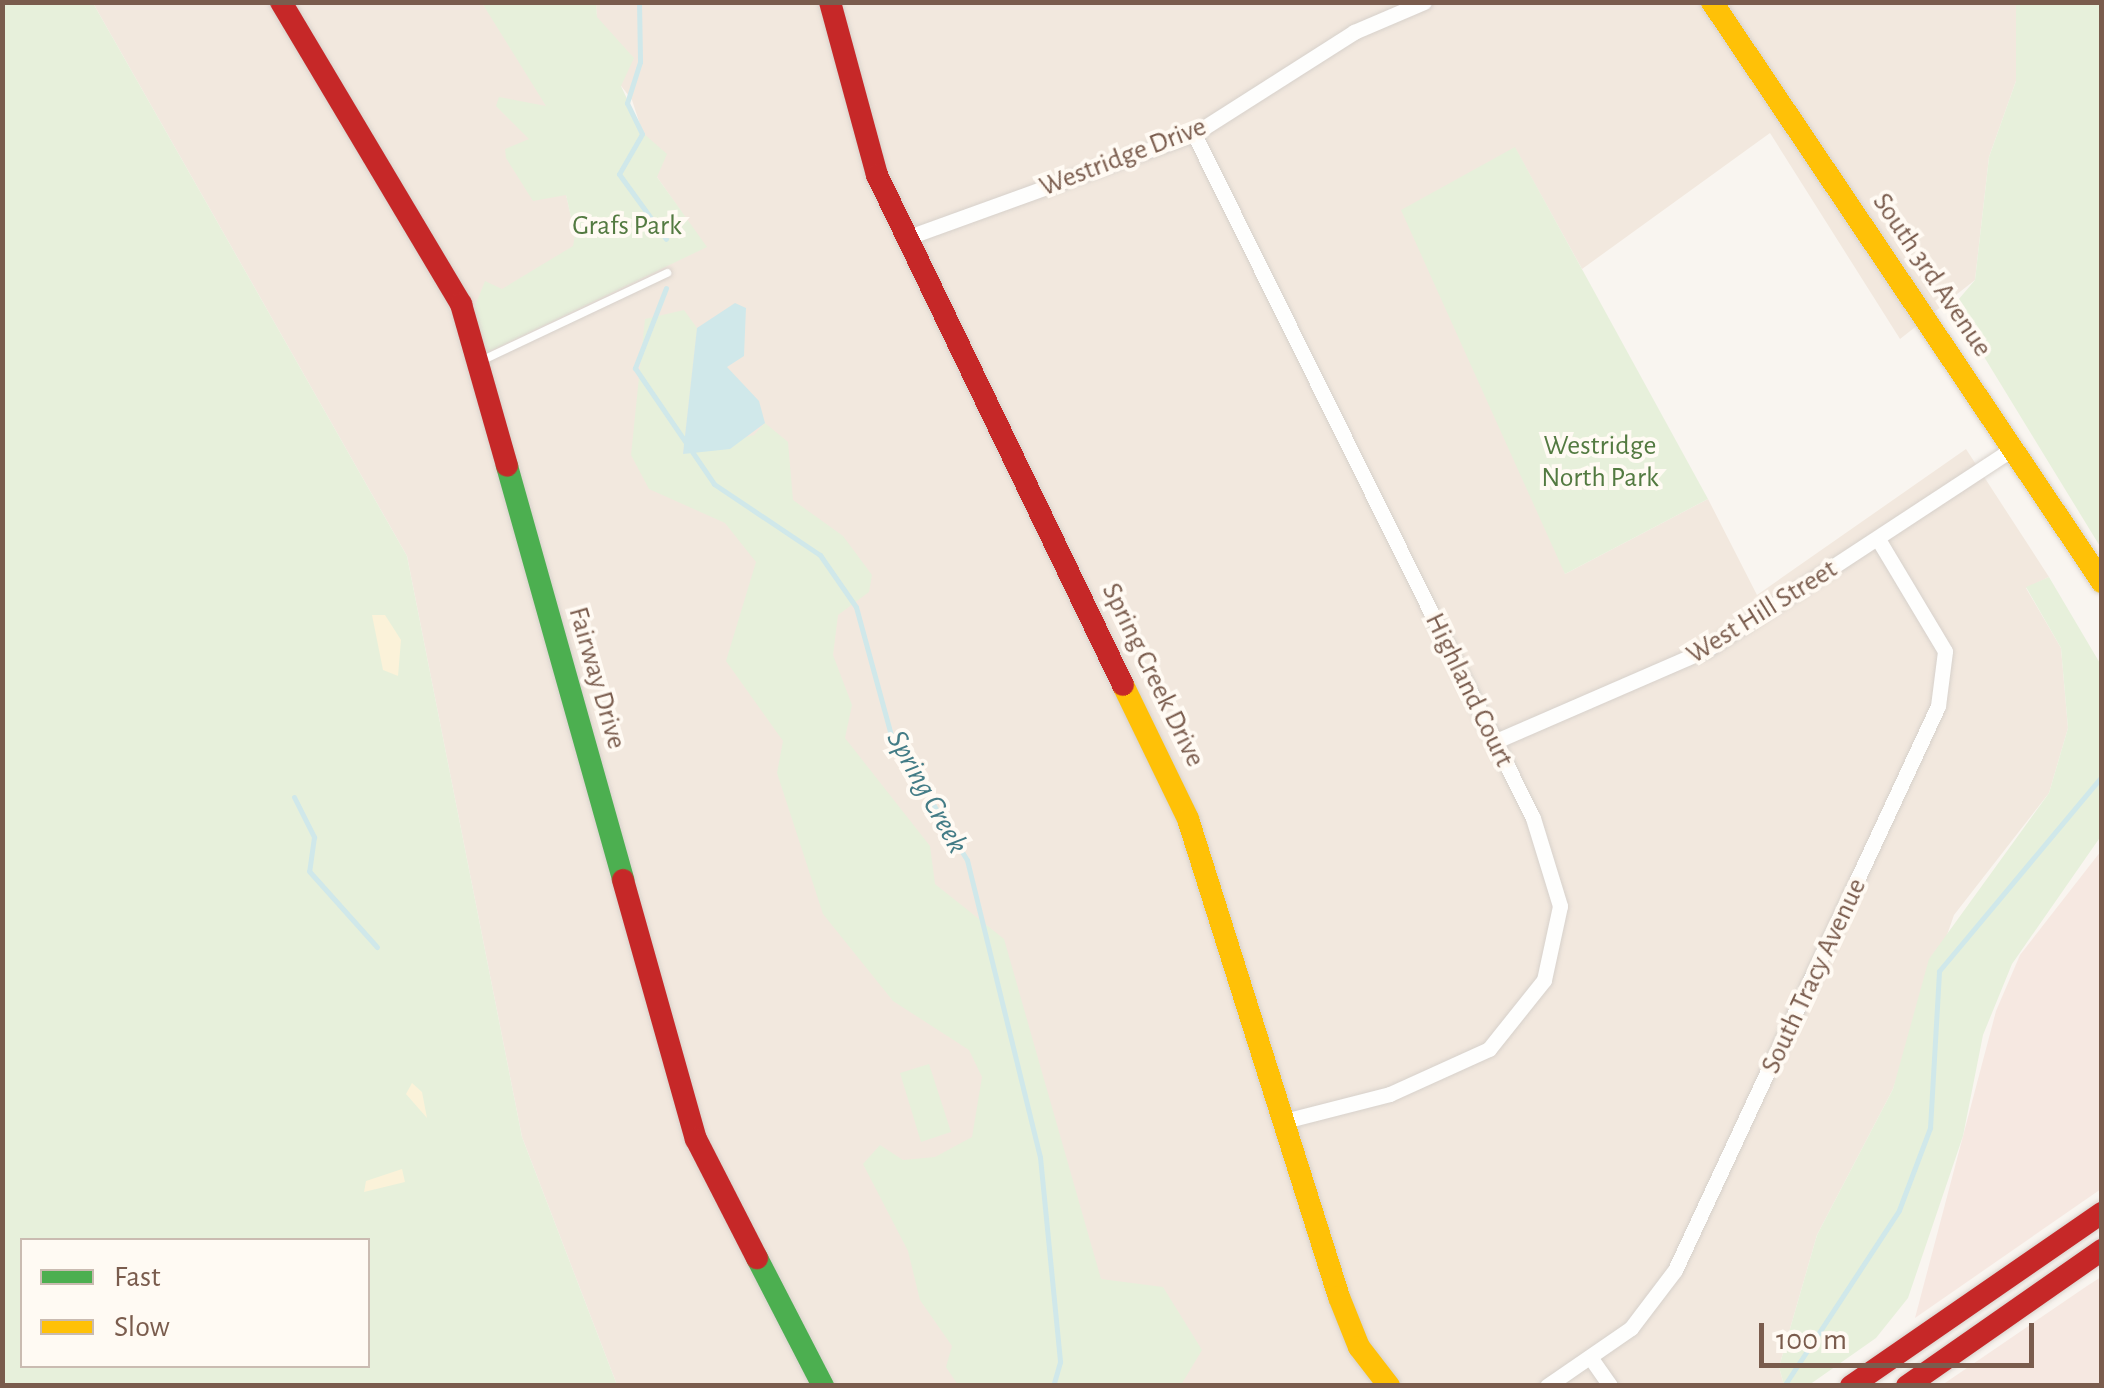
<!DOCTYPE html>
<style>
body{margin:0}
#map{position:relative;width:2104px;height:1388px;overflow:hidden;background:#f9f5f0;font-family:"Alegreya Sans",sans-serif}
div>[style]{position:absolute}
.residential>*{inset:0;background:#f2e8de}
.commercial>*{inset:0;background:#f6e8e1}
.green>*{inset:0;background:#e7f0db}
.sand>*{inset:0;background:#fbf2d9}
.water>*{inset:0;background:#d0e8ea}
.stream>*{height:5px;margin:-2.5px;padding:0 2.5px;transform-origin:2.5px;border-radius:2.5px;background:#d0e8ea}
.roads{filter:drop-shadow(0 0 2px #d7d1cb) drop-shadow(0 0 2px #d7d1cb)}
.lane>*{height:8px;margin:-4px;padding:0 4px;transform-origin:4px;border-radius:4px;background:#fefefd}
.street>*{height:15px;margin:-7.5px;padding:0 7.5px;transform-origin:7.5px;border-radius:7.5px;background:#fefefd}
.fast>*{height:22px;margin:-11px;padding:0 11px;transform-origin:11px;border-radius:11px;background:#4caf50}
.slow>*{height:22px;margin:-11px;padding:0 11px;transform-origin:11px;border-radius:11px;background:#ffc107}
.jam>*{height:22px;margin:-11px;padding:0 11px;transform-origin:11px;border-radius:11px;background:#c62828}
span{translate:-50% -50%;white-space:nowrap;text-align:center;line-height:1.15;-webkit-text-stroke:8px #fffaf3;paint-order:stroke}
.street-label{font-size:28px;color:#7a5c4d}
.park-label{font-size:28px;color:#537a41}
.water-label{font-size:30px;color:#437c86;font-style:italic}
.frame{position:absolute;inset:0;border:5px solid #7a5c4d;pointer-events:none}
.legend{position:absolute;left:20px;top:1238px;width:350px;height:130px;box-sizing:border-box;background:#fffaf3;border:2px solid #cabbb1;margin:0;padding:12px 18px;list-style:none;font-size:30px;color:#7a5c4d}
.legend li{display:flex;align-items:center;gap:20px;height:50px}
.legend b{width:50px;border:2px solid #cabbb1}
.scale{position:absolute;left:1759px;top:1323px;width:275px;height:45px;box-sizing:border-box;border:5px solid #7a5c4d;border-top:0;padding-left:12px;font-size:30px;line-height:35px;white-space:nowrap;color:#7a5c4d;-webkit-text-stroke:8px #fffaf3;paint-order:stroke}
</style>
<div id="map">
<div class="residential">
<div style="clip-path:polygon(93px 3px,482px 3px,543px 91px,578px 248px,706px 247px,657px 177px,632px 100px,598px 56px,596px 3px,2016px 3px,2016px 81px,1989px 157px,1975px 280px,1900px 339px,1770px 133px,1582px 269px,1515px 148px,1565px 574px,1708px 499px,1757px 595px,1966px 449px,2049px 577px,2026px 588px,2061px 648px,2068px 728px,2049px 793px,1954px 915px,1893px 1089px,1817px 1235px,1779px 1367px,1784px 1385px,617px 1385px,522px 1137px,407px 556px)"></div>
</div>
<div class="commercial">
<div style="clip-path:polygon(2101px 851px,2101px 1189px,1915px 1318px,1996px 1011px,2020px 955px)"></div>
<div style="clip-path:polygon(2101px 1277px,2101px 1385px,1942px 1385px,2087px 1286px)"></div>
</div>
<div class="green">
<div style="clip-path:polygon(evenodd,3px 3px,93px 3px,407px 556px,522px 1137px,617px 1385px,3px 1386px,3px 3px,22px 1240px,368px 1240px,368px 1366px,22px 1366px,22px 1240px)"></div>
<div style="clip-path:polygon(482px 3px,596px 3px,597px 17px,634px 58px,621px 86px,643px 133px,667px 154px,657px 177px,707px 247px,484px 354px,473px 311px,485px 281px,502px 289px,573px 246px,575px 235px,566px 195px,533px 201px,506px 158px,505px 149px,529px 139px,496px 106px,499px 97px,546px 106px)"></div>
<div style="clip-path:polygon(2016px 3px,2101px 3px,2101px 548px,1953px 306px,1975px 280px,1989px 157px,2016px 81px)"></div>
<div style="clip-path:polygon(1515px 147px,1708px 499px,1565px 574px,1401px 210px)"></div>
<div style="clip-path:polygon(684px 310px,697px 328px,683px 454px,754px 435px,765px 423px,788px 442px,793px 500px,843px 536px,872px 575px,869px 592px,838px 615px,833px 655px,852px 705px,845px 738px,930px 846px,935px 884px,1004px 939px,1101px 1279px,1163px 1287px,1202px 1350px,1181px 1385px,958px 1385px,946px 1367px,952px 1346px,920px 1300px,908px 1251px,863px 1164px,880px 1145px,903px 1160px,935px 1157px,972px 1137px,982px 1077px,969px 1050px,893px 1001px,823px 914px,777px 773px,783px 741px,726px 661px,756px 562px,725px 523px,649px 489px,631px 455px,645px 319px)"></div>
<div style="clip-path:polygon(2049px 577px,2101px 665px,2101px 836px,2012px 964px,1983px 1035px,1963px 1136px,1908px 1298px,1876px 1338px,1809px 1385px,1784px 1385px,1779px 1367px,1817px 1235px,1893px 1089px,1929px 959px,2049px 793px,2068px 728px,2061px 648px,2026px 587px)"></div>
<div style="clip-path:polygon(929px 1064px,951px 1132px,921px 1142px,900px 1073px)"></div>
</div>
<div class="sand">
<div style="clip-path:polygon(372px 615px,385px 615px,401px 640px,398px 676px,383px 670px)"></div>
<div style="clip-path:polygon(412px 1083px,422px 1092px,427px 1118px,406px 1094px)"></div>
<div style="clip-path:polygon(402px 1169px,405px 1182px,364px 1192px,366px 1181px)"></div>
</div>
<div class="water">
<div style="clip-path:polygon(735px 303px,746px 308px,744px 356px,727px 367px,759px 401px,765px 423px,730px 449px,683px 454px,697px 328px)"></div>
</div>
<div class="stream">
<div style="left:639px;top:2px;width:60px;rotate:89deg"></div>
<div style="left:640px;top:62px;width:43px;rotate:107.6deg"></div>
<div style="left:627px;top:103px;width:34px;rotate:64deg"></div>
<div style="left:642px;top:134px;width:46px;rotate:119.9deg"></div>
<div style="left:619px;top:174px;width:80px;rotate:54.1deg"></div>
<div style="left:666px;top:288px;width:86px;rotate:111.2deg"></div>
<div style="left:635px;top:368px;width:140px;rotate:55.7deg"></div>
<div style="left:714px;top:484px;width:128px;rotate:33.8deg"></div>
<div style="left:820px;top:555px;width:63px;rotate:55.3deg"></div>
<div style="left:856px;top:607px;width:133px;rotate:74.7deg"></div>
<div style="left:891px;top:735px;width:146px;rotate:58.7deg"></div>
<div style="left:967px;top:860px;width:306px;rotate:76.2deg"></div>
<div style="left:1040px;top:1157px;width:206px;rotate:84.4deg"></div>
<div style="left:1060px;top:1362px;width:25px;rotate:106deg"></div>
<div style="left:294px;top:797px;width:45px;rotate:63.4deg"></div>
<div style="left:314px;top:837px;width:34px;rotate:98deg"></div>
<div style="left:309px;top:871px;width:102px;rotate:48.2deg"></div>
<div style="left:1784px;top:1386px;width:210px;rotate:-56.8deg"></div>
<div style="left:1899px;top:1210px;width:88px;rotate:-69.3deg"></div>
<div style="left:1930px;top:1128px;width:157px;rotate:-86.7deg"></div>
<div style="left:1939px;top:971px;width:254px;rotate:-50.1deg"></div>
</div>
<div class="roads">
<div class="lane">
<div style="left:481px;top:361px;width:206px;rotate:-25.3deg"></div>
</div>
<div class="street">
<div style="left:1194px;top:134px;width:763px;rotate:63.64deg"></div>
<div style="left:1533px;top:818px;width:92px;rotate:72.9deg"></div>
<div style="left:1560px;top:906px;width:76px;rotate:102.2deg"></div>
<div style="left:1544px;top:980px;width:88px;rotate:128.6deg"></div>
<div style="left:1489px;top:1049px;width:109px;rotate:155.6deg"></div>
<div style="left:1390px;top:1094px;width:108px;rotate:165.6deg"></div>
<div style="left:906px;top:238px;width:306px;rotate:-19.9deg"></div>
<div style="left:1194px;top:134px;width:190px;rotate:-32.5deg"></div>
<div style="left:1354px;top:32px;width:76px;rotate:-23.2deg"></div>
<div style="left:1494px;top:742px;width:231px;rotate:-23.5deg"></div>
<div style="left:1706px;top:650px;width:366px;rotate:-33.3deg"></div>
<div style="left:1590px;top:1357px;width:35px;rotate:55deg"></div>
<div style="left:1547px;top:1386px;width:102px;rotate:-34.6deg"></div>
<div style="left:1631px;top:1328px;width:73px;rotate:-52.8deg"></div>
<div style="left:1675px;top:1270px;width:622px;rotate:-65deg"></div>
<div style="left:1938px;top:706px;width:55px;rotate:-82.7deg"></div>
<div style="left:1945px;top:651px;width:131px;rotate:-120.9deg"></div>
</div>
<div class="fast">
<div style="left:507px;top:466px;width:430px;rotate:74.3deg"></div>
<div style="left:757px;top:1258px;width:144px;rotate:62.7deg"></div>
</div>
<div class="slow">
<div style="left:1712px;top:2px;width:699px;rotate:56.08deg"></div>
<div style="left:1123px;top:685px;width:149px;rotate:64.1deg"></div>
<div style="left:1188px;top:819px;width:501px;rotate:72.47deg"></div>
<div style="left:1339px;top:1297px;width:54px;rotate:68.2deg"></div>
<div style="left:1359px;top:1347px;width:49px;rotate:52.4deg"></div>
</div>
<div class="jam">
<div style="left:281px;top:2px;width:352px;rotate:59.2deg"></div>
<div style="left:461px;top:304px;width:168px;rotate:74.1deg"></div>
<div style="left:830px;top:2px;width:179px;rotate:74.8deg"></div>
<div style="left:877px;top:175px;width:566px;rotate:64.25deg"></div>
<div style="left:623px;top:880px;width:269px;rotate:74.3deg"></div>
<div style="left:696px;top:1139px;width:134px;rotate:62.9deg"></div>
<div style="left:1851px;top:1386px;width:305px;rotate:-34.6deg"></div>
<div style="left:1907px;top:1386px;width:238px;rotate:-34.9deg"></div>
</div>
</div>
<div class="street-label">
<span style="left:1123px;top:157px;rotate:-21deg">Westridge Drive</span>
<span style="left:1932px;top:275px;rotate:56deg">South 3rd Avenue</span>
<span style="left:1762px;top:612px;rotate:-32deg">West Hill Street</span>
<span style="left:1153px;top:675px;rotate:64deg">Spring Creek Drive</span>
<span style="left:597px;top:678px;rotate:74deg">Fairway Drive</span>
<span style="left:1469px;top:690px;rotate:64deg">Highland Court</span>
<span style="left:1814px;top:976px;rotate:-65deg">South Tracy Avenue</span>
</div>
<div class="park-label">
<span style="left:627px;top:226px">Grafs Park</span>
<span style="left:1600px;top:462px">Westridge<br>North Park</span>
</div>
<div class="water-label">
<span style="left:927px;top:792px;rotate:61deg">Spring Creek</span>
</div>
<div class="frame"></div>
<ul class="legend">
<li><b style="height:12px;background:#4caf50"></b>Fast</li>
<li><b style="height:12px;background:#ffc107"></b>Slow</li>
</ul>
<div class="scale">100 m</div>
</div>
